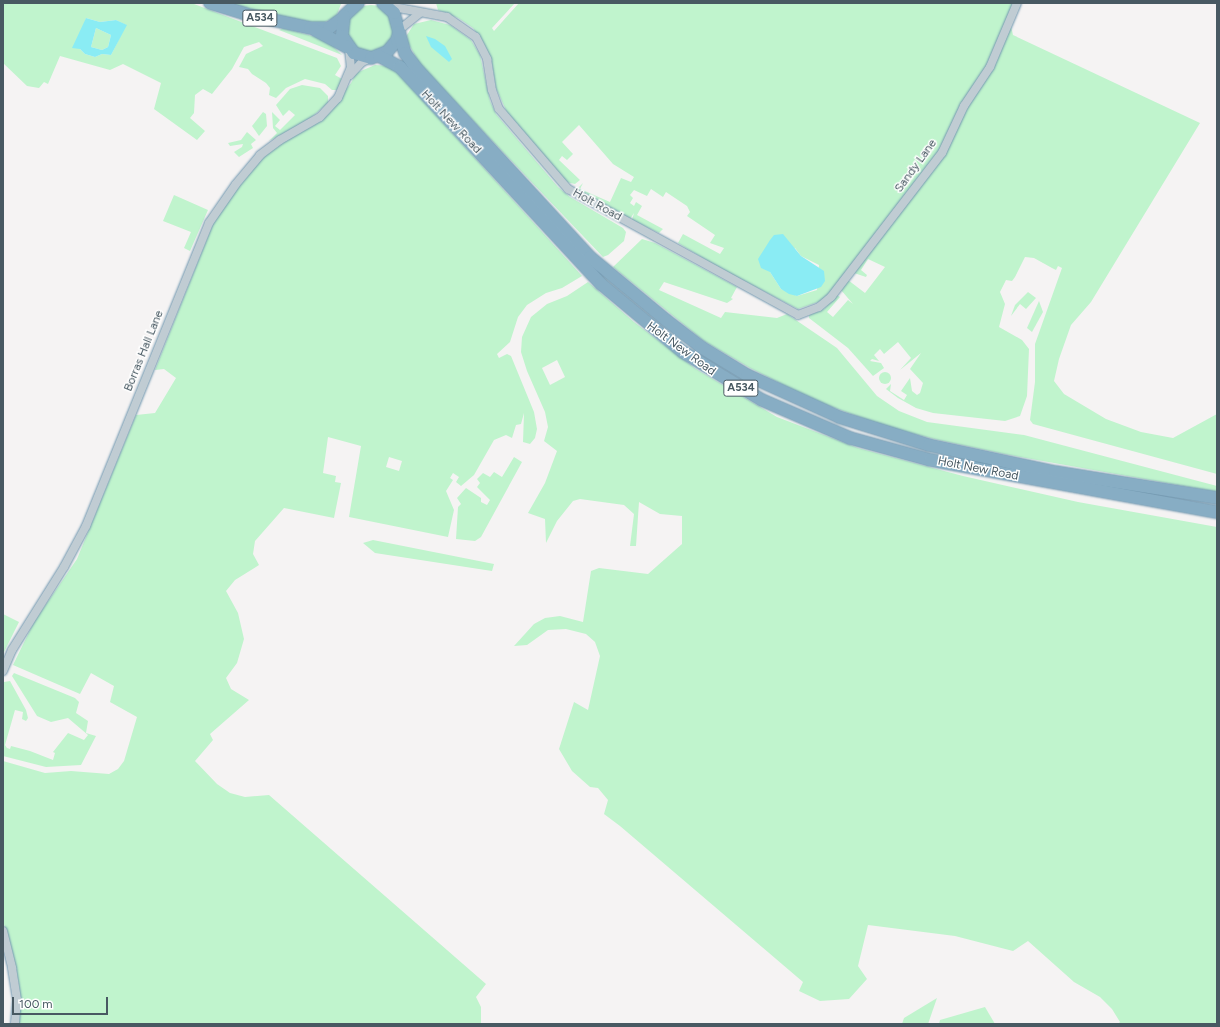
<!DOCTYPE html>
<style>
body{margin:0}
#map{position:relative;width:1220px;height:1027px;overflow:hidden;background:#f5f3f3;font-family:Figtree,sans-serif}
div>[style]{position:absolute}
.green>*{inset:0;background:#c0f4cd}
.round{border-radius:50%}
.water>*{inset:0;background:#8aecf4}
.roads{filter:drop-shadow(0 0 1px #7298b0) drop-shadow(0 0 1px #7298b0)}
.minor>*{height:8px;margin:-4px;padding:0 4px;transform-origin:4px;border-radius:4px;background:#c0ccd3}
.highway>*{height:12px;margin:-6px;padding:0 6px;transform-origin:6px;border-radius:6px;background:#87adc4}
span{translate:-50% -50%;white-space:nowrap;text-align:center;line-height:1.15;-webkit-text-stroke:3px #fff;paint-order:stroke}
.shield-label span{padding:1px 3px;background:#fff;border:1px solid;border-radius:3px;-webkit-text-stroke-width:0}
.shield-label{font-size:11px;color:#485962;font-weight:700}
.street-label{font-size:12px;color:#485962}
.frame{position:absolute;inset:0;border:4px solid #485962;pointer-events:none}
.scale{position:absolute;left:12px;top:997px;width:96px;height:18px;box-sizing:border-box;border:2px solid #485962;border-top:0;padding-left:5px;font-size:12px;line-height:14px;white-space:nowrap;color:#485962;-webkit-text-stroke:3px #fff;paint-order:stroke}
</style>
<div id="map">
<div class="green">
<div style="clip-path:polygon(evenodd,3px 3px,194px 4px,337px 58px,341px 66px,335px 75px,342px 79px,337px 90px,332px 90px,325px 84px,305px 79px,286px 88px,276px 98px,269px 95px,270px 88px,266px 83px,252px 74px,248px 69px,239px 67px,246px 54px,263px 46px,259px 42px,244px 47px,232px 69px,212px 94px,203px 89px,195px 95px,194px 113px,190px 118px,205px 131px,197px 140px,154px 109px,161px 83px,123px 64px,110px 70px,60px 56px,48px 84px,44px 82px,39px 88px,27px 86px,3px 63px,3px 3px,86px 18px,100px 22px,116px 20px,126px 25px,111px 55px,102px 54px,95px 57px,85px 54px,80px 49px,86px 18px)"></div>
<div style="clip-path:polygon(218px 3px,341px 3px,341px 4px,336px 17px,320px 24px)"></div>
<div style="clip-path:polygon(evenodd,436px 3px,515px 3px,492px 28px,494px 31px,519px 3px,1017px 3px,1011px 26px,1013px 35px,1200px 123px,1091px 302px,1071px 325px,1059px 359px,1054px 381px,1064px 394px,1106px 419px,1141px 432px,1173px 438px,1217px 414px,1217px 474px,1033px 424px,1030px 420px,1035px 382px,1035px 344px,1062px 268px,1058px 266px,1056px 270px,1052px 268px,1034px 258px,1025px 257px,1015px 277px,1012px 281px,1006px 280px,1000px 292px,1005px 304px,999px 327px,1022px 340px,1029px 349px,1027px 396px,1020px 416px,1005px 421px,933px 413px,916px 408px,898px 398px,886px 389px,891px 384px,890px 391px,904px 400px,907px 395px,901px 391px,910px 378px,912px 391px,917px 395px,920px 393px,923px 383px,910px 369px,921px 353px,900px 370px,911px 358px,898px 342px,884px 354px,880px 349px,874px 355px,879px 361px,872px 359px,870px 361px,881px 363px,884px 368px,873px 376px,848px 348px,809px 318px,809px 315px,824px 309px,837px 295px,840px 297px,827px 312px,833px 317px,848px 300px,853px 304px,841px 290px,848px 280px,865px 293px,885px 267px,868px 259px,861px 270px,867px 275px,866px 277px,854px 273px,821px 301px,798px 309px,721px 269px,678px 243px,683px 234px,720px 254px,724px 248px,710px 243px,715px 235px,687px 216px,690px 212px,687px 206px,666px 192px,663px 197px,651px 189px,647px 196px,634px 190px,630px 195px,633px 198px,630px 203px,634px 206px,636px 202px,642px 206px,637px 215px,663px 229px,659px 233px,632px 220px,634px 213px,630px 219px,579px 192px,578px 188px,583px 183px,580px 189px,610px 202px,621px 178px,631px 182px,634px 177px,613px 164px,579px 125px,562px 142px,573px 154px,567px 160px,562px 156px,559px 160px,580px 180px,575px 184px,566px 182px,510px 119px,496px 88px,491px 58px,483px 42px,473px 28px,458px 18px,438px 10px,436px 3px,795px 248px,801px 256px,819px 265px,817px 290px,797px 296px,781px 289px,770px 272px,795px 248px)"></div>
<div class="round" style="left:347px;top:5px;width:48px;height:48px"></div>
<div style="clip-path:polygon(431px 20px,450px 25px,471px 40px,480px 55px,490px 101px,496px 114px,558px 187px,570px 197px,623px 228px,626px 232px,624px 241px,608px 255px,603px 257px,421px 66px,408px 43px,407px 35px,414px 24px)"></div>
<div style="clip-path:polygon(96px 28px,111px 35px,108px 47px,102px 50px,91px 47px)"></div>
<div style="clip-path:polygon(283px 28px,327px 40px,342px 55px,279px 30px)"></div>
<div style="clip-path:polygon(evenodd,375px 65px,390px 66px,395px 70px,582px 276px,562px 288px,546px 293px,527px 305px,518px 317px,510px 342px,497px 354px,499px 358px,507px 354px,511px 356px,534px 412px,537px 429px,535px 438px,530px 444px,523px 442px,524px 413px,521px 424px,516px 425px,512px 438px,506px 435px,494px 440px,474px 475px,461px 486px,456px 482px,459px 477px,453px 473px,450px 478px,453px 480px,446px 491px,454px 510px,448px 537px,349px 517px,361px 446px,328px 437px,323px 473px,336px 476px,335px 482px,341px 483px,334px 518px,284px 508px,255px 541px,253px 554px,259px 565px,235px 580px,226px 591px,238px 613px,244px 639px,237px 663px,226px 678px,231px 689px,249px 700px,210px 734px,213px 740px,195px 761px,217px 784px,230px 793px,245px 797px,269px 795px,486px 984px,476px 997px,481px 1007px,481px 1024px,18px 1024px,19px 985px,3px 920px,3px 761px,45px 773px,71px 771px,109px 774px,118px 769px,124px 761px,137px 717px,110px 702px,114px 686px,91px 673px,80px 694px,13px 665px,34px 622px,77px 559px,136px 415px,155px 413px,176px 378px,164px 369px,155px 370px,213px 224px,227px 201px,267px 152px,281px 141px,320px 121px,351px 83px,356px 73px,375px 65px,389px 457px,402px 461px,399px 471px,386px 467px,389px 457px)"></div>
<div style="clip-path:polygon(302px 85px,320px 88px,328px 96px,328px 103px,307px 121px,269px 141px,277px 133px,273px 128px,272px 112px,280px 120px,275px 126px,280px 130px,295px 115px,289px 110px,283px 116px,276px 105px,290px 89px)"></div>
<div style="clip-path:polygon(263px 112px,266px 114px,267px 126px,259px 136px,252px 126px)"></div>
<div style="clip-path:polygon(247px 132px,256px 140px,251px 144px,253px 148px,239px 157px,234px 152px,242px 147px,243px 144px,230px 146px,228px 143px,241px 140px)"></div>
<div style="clip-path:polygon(174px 195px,208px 210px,190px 251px,184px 248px,191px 232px,163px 221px)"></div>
<div style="clip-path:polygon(642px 239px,655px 243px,737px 287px,731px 298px,733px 299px,727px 303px,664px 282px,659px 290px,721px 318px,725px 312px,777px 318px,787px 314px,837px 348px,877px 396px,899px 411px,927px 422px,1024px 435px,1217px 486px,1217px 492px,1004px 454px,938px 440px,887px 427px,813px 400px,750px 368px,704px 341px,613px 267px)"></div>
<div style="clip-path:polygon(evenodd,588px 282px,634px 322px,696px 369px,777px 417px,858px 448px,963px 476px,1078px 502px,1217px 527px,1217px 1024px,1118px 1024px,1120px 1022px,1112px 1009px,1100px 997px,1074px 982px,1028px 941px,1013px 951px,955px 936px,868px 925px,858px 966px,867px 979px,849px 999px,820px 1001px,799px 991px,803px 982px,620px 826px,604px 814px,608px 800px,598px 788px,590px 787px,572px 771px,559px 749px,574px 702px,588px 710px,600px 656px,595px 642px,586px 634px,566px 629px,548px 630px,527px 645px,514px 646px,534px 624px,545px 618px,560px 616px,583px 622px,591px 571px,599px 568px,648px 574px,682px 544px,682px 516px,660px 514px,639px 502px,636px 546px,630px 546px,634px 514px,624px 505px,580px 499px,573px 501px,557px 521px,546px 543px,545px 519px,528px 513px,545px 483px,557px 451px,544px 441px,548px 427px,545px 412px,527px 371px,521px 352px,522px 337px,531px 317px,547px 304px,567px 296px,588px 282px,557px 360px,565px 377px,550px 385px,542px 368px,557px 360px)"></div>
<div style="clip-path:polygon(1028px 292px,1036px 298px,1026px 309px,1020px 304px,1011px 316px,1015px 305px)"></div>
<div style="clip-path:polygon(1039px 301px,1043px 312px,1032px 332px,1027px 328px)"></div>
<div class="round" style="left:879px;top:372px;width:12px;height:12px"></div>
<div style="clip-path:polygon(514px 457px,522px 462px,481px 537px,475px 541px,456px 539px,458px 507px,461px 504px,457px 498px,466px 488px,481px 498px,481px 502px,487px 505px,490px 500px,477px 487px,480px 483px,477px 479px,483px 473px,490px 477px,494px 472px,502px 477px)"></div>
<div style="clip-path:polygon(373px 540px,494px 564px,492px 571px,375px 553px,363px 543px)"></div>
<div style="clip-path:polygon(3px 614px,19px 622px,3px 654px)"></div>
<div style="clip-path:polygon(14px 673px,75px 698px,79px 702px,76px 713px,88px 721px,86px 733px,96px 736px,81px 765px,46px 767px,3px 756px,4px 682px,10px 681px,26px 710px,28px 718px,26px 721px,22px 719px,23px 712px,15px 710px,5px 745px,7px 748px,10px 749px,11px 746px,30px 751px,53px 760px,55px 753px,53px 752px,68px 733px,84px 740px,88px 735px,68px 718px,51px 722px,37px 716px,12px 676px)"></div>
<div style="clip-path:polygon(937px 998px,928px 1024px,902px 1024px,904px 1018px)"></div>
<div style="clip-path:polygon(985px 1007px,995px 1024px,939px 1024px,940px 1020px)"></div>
</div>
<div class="water">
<div style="clip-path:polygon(evenodd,86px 18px,100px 22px,116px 20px,127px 25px,111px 55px,102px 54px,95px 57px,85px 54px,80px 49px,72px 48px,86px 18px,96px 28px,111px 35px,108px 47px,102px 50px,91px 47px,96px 28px)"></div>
<div style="clip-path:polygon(426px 36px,435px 39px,445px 46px,452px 59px,449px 62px,431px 47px)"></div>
<div style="clip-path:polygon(783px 234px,801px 256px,824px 271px,825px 281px,821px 287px,797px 296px,789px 294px,781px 289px,770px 272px,761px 268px,758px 259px,770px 240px,774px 235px)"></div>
</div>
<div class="roads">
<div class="minor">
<div style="left:388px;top:6px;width:60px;rotate:10.6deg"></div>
<div style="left:447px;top:17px;width:35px;rotate:35deg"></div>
<div style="left:476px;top:37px;width:25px;rotate:63deg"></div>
<div style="left:487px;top:59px;width:31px;rotate:81deg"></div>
<div style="left:492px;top:90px;width:20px;rotate:70deg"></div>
<div style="left:499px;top:109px;width:106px;rotate:49.2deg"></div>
<div style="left:568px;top:189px;width:262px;rotate:28.7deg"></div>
<div style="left:798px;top:315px;width:22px;rotate:-21deg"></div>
<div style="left:819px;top:307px;width:16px;rotate:-40deg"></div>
<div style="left:831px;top:297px;width:182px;rotate:-52.4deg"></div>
<div style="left:942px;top:153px;width:52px;rotate:-64.9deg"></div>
<div style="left:964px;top:106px;width:47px;rotate:-56.3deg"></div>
<div style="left:990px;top:67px;width:69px;rotate:-67.1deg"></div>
<div style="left:399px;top:30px;width:27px;rotate:-39deg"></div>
<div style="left:350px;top:75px;width:18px;rotate:-47deg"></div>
<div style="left:362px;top:62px;width:10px;rotate:-24deg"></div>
<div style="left:3px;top:671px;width:23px;rotate:-67deg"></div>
<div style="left:12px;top:650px;width:98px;rotate:-57.9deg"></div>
<div style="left:64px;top:567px;width:47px;rotate:-61.8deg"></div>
<div style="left:86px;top:526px;width:327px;rotate:-67.9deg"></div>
<div style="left:209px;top:223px;width:47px;rotate:-55.3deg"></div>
<div style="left:236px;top:184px;width:38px;rotate:-50deg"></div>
<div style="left:260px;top:155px;width:25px;rotate:-37deg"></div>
<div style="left:280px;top:140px;width:46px;rotate:-29.9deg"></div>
<div style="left:320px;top:117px;width:26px;rotate:-47deg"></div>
<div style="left:338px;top:98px;width:33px;rotate:-67deg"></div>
<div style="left:351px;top:68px;width:19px;rotate:-96deg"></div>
<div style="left:3px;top:931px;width:38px;rotate:76deg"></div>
<div style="left:12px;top:968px;width:32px;rotate:81deg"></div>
<div style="left:17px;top:1000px;width:24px;rotate:95deg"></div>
</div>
<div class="highway">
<div style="left:210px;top:3px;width:37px;rotate:17deg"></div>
<div style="left:245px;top:14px;width:66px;rotate:12.2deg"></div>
<div style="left:310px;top:28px;width:19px"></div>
<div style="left:329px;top:28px;width:17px;rotate:-36deg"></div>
<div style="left:358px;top:3px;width:19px;rotate:137deg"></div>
<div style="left:344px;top:16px;width:20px;rotate:96deg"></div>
<div style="left:342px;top:36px;width:21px;rotate:55deg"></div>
<div style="left:354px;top:53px;width:18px;rotate:16deg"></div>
<div style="left:371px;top:58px;width:17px;rotate:-21deg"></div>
<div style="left:387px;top:52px;width:16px;rotate:-50deg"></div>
<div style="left:397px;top:40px;width:8px;rotate:-76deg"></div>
<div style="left:399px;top:32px;width:20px;rotate:-105deg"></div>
<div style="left:394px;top:13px;width:15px;rotate:-138deg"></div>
<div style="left:315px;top:30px;width:36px;rotate:28deg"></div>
<div style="left:399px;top:32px;width:22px;rotate:74deg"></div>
<div style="left:405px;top:53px;width:21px;rotate:53deg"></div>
<div style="left:418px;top:70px;width:254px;rotate:47.4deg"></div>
<div style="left:590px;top:257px;width:99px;rotate:39.7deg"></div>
<div style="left:666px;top:320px;width:44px;rotate:37.6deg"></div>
<div style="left:701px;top:347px;width:54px;rotate:31.3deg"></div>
<div style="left:747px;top:375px;width:101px;rotate:24.5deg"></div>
<div style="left:839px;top:417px;width:94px;rotate:17.3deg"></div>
<div style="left:929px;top:445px;width:129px;rotate:12.1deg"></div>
<div style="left:1055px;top:472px;width:164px;rotate:9.1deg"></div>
<div style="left:379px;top:56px;width:24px;rotate:28deg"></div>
<div style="left:400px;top:67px;width:296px;rotate:47.2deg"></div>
<div style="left:601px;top:284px;width:107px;rotate:39.7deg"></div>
<div style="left:683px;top:352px;width:92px;rotate:31.3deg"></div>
<div style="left:762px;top:400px;width:96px;rotate:23.4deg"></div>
<div style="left:850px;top:438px;width:83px;rotate:15.4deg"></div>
<div style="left:930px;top:460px;width:292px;rotate:10.3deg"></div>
</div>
</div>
<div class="shield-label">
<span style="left:260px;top:18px">A534</span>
<span style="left:741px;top:388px">A534</span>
</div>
<div class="street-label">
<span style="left:451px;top:122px;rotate:47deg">Holt New Road</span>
<span style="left:916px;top:166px;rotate:-54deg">Sandy Lane</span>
<span style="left:597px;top:205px;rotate:29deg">Holt Road</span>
<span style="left:681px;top:349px;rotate:36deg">Holt New Road</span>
<span style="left:144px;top:351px;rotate:-68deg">Borras Hall Lane</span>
<span style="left:978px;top:469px;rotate:11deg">Holt New Road</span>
</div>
<div class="frame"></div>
<div class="scale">100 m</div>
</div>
